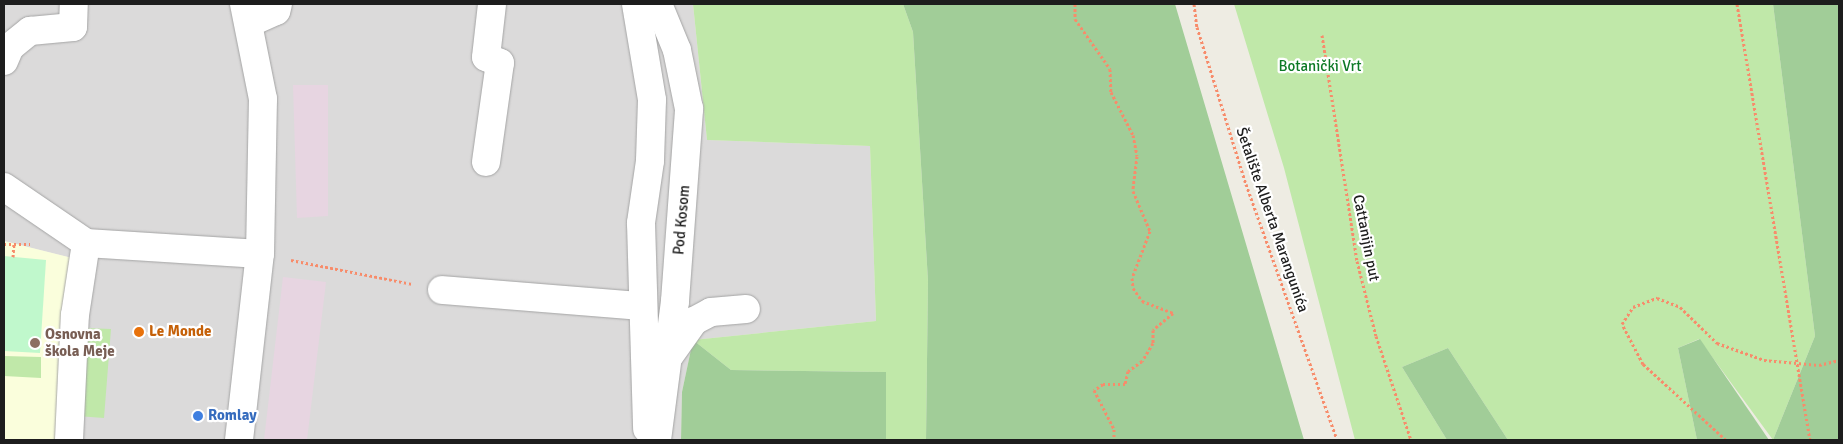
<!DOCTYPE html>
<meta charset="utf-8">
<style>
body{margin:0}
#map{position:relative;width:1843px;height:444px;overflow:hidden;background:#eeece3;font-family:Signika,sans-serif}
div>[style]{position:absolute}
.residential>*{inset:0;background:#dbdada}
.industrial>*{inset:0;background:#e7d5e1}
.education>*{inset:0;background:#fafedc}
.grass>*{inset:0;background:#c0e8a9}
.forest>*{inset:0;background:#a1cd98}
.park>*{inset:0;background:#c0f8cc}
.path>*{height:3px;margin-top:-1.5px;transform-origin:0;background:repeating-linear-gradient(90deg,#f78c6b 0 2.5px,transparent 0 5px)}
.roads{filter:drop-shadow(0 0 1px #a4a4a4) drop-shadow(0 0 1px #a4a4a4)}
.minor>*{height:28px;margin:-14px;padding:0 14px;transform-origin:14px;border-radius:14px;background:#fff}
.dots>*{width:14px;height:14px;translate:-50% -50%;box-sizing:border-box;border:2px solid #fff;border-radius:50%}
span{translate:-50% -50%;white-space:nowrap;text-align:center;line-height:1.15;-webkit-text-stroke:4.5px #fff;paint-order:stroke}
.park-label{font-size:15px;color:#0d7925}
.street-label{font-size:15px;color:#1d1d1d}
.food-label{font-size:15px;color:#c56008;font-weight:700}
.left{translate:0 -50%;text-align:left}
.education-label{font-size:15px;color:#785e54;font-weight:700}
.shop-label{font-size:15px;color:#366cbe;font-weight:700}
.frame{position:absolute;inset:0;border:5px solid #1d1d1d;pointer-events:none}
</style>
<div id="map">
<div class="residential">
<div style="clip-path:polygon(4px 4px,693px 4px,707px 140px,870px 146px,876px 321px,693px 340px,682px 392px,681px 440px,61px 440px,72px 258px,4px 241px)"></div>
</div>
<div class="industrial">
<div style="clip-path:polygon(293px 85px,328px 85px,328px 216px,297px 218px)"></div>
<div style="clip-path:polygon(283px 277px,326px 282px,307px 440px,264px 440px)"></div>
</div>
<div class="education">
<div style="clip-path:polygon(4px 241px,72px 258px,61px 440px,4px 440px)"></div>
</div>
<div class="grass">
<div style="clip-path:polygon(693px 4px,903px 4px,913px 32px,928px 281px,926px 440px,886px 440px,886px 372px,731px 370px,693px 340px,876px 321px,870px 146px,707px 140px)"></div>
<div style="clip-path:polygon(1234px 4px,1773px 4px,1815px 336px,1773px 440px,1699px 339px,1678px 348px,1697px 440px,1508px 440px,1448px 348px,1402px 367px,1447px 440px,1355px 440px,1284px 168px)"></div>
<div style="clip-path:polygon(85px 328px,111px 329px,104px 418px,77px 416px)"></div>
<div style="clip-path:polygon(4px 356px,41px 357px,41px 378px,4px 376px)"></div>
</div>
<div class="forest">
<div style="clip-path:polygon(903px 4px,1175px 4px,1304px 440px,926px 440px,928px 281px,913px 32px)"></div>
<div style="clip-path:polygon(1773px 4px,1839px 4px,1839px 440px,1773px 440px,1815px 336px)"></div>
<div style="clip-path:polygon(1700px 339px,1769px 440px,1697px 440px,1678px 348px)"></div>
<div style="clip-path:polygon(693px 340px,731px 370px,886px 372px,886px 440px,681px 440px,682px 392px)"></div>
<div style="clip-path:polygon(1448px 348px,1508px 440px,1447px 440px,1402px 367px)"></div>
</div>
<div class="park">
<div style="clip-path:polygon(4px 256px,46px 260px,40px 353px,4px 351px)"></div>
</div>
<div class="path">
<div style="left:1075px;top:4px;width:15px;rotate:90deg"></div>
<div style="left:1075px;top:19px;width:61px;rotate:55deg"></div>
<div style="left:1110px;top:69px;width:23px;rotate:88deg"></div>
<div style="left:1111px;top:92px;width:48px;rotate:62.9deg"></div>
<div style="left:1133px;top:135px;width:21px;rotate:79deg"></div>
<div style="left:1137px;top:156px;width:35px;rotate:97deg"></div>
<div style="left:1133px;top:191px;width:43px;rotate:67deg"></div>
<div style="left:1150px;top:231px;width:50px;rotate:111deg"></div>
<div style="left:1132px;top:278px;width:10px;rotate:84deg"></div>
<div style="left:1133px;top:288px;width:16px;rotate:55deg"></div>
<div style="left:1142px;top:301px;width:33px;rotate:21deg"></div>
<div style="left:1173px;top:313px;width:26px;rotate:140deg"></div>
<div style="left:1153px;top:330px;width:13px;rotate:90deg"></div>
<div style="left:1153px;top:343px;width:21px;rotate:121deg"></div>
<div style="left:1142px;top:361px;width:17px;rotate:144deg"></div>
<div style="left:1128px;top:371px;width:13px;rotate:103deg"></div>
<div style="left:1125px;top:384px;width:22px;rotate:180deg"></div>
<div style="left:1103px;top:384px;width:11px;rotate:146deg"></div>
<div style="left:1094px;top:390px;width:44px;rotate:62.9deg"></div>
<div style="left:1114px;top:429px;width:11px;rotate:90deg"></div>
<div style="left:1194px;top:4px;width:23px;rotate:83deg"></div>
<div style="left:1197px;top:27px;width:164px;rotate:72.7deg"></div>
<div style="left:1246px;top:184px;width:272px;rotate:70.4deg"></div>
<div style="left:1737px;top:4px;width:442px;rotate:80.5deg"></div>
<div style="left:1322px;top:35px;width:229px;rotate:81.2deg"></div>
<div style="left:1357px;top:261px;width:77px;rotate:75.8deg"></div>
<div style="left:1376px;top:336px;width:110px;rotate:71.4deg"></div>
<div style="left:4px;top:244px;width:26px"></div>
<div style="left:13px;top:257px;width:13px;rotate:-86deg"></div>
<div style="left:291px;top:260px;width:123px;rotate:11.2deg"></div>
<div style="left:1726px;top:440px;width:113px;rotate:-137.5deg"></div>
<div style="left:1643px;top:364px;width:45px;rotate:-117.7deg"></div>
<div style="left:1622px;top:324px;width:20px;rotate:-57deg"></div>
<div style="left:1633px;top:307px;width:26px;rotate:-21deg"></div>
<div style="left:1657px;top:298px;width:25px;rotate:21deg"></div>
<div style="left:1680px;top:307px;width:52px;rotate:44.2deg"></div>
<div style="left:1717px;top:343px;width:50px;rotate:19.9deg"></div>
<div style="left:1764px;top:360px;width:55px;rotate:5.2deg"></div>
<div style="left:1819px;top:365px;width:21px;rotate:-14deg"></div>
</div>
<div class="roads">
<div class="minor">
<div style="left:636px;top:4px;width:97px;rotate:80.5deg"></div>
<div style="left:652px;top:100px;width:61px;rotate:91.9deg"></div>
<div style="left:650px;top:161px;width:63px;rotate:98.3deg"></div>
<div style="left:641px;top:223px;width:206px;rotate:88.3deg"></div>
<div style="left:249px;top:23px;width:30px;rotate:-24deg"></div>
<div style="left:276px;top:11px;width:7px;rotate:-74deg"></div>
<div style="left:4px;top:61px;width:15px;rotate:-67deg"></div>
<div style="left:10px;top:47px;width:26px;rotate:-39deg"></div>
<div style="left:30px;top:31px;width:43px;rotate:-5.3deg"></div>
<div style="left:73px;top:27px;width:23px;rotate:-88deg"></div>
<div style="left:486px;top:162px;width:100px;rotate:-82deg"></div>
<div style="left:500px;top:63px;width:15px;rotate:-157deg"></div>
<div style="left:486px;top:57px;width:53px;rotate:-83.5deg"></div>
<div style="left:4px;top:187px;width:99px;rotate:34.3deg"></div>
<div style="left:86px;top:243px;width:174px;rotate:3.6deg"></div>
<div style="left:442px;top:290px;width:199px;rotate:4.6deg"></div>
<div style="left:670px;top:355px;width:42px;rotate:-54.8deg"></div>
<div style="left:694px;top:321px;width:19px;rotate:-28deg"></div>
<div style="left:711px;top:312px;width:35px;rotate:-5deg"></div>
<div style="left:69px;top:440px;width:125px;rotate:-87.3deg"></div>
<div style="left:75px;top:315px;width:73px;rotate:-81.3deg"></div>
<div style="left:239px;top:440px;width:187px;rotate:-83.6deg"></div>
<div style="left:260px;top:254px;width:155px;rotate:-88.9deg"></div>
<div style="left:263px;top:99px;width:97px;rotate:-101.3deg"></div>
<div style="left:657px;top:440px;width:140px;rotate:-82.6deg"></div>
<div style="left:675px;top:301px;width:193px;rotate:-85.8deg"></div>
<div style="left:689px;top:109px;width:60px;rotate:-101.5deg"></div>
<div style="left:677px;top:50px;width:50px;rotate:-112.4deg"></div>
</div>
</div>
<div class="dots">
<div style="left:139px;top:332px;background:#e8710a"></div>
<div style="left:35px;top:343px;background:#8d6e63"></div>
<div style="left:198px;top:416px;background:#3f7fe0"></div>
</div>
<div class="park-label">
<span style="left:1320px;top:67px">Botanički Vrt</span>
</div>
<div class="street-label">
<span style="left:682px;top:220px;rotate:-85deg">Pod Kosom</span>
<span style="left:1272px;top:220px;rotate:71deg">Šetalište Alberta Marangunića</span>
<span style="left:1366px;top:238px;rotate:79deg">Cattanijin put</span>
</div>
<div class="food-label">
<span class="left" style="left:149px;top:332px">Le Monde</span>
</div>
<div class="education-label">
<span class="left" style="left:45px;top:343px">Osnovna<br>škola Meje</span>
</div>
<div class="shop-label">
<span class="left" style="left:208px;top:416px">Romlay</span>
</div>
<div class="frame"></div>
</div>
